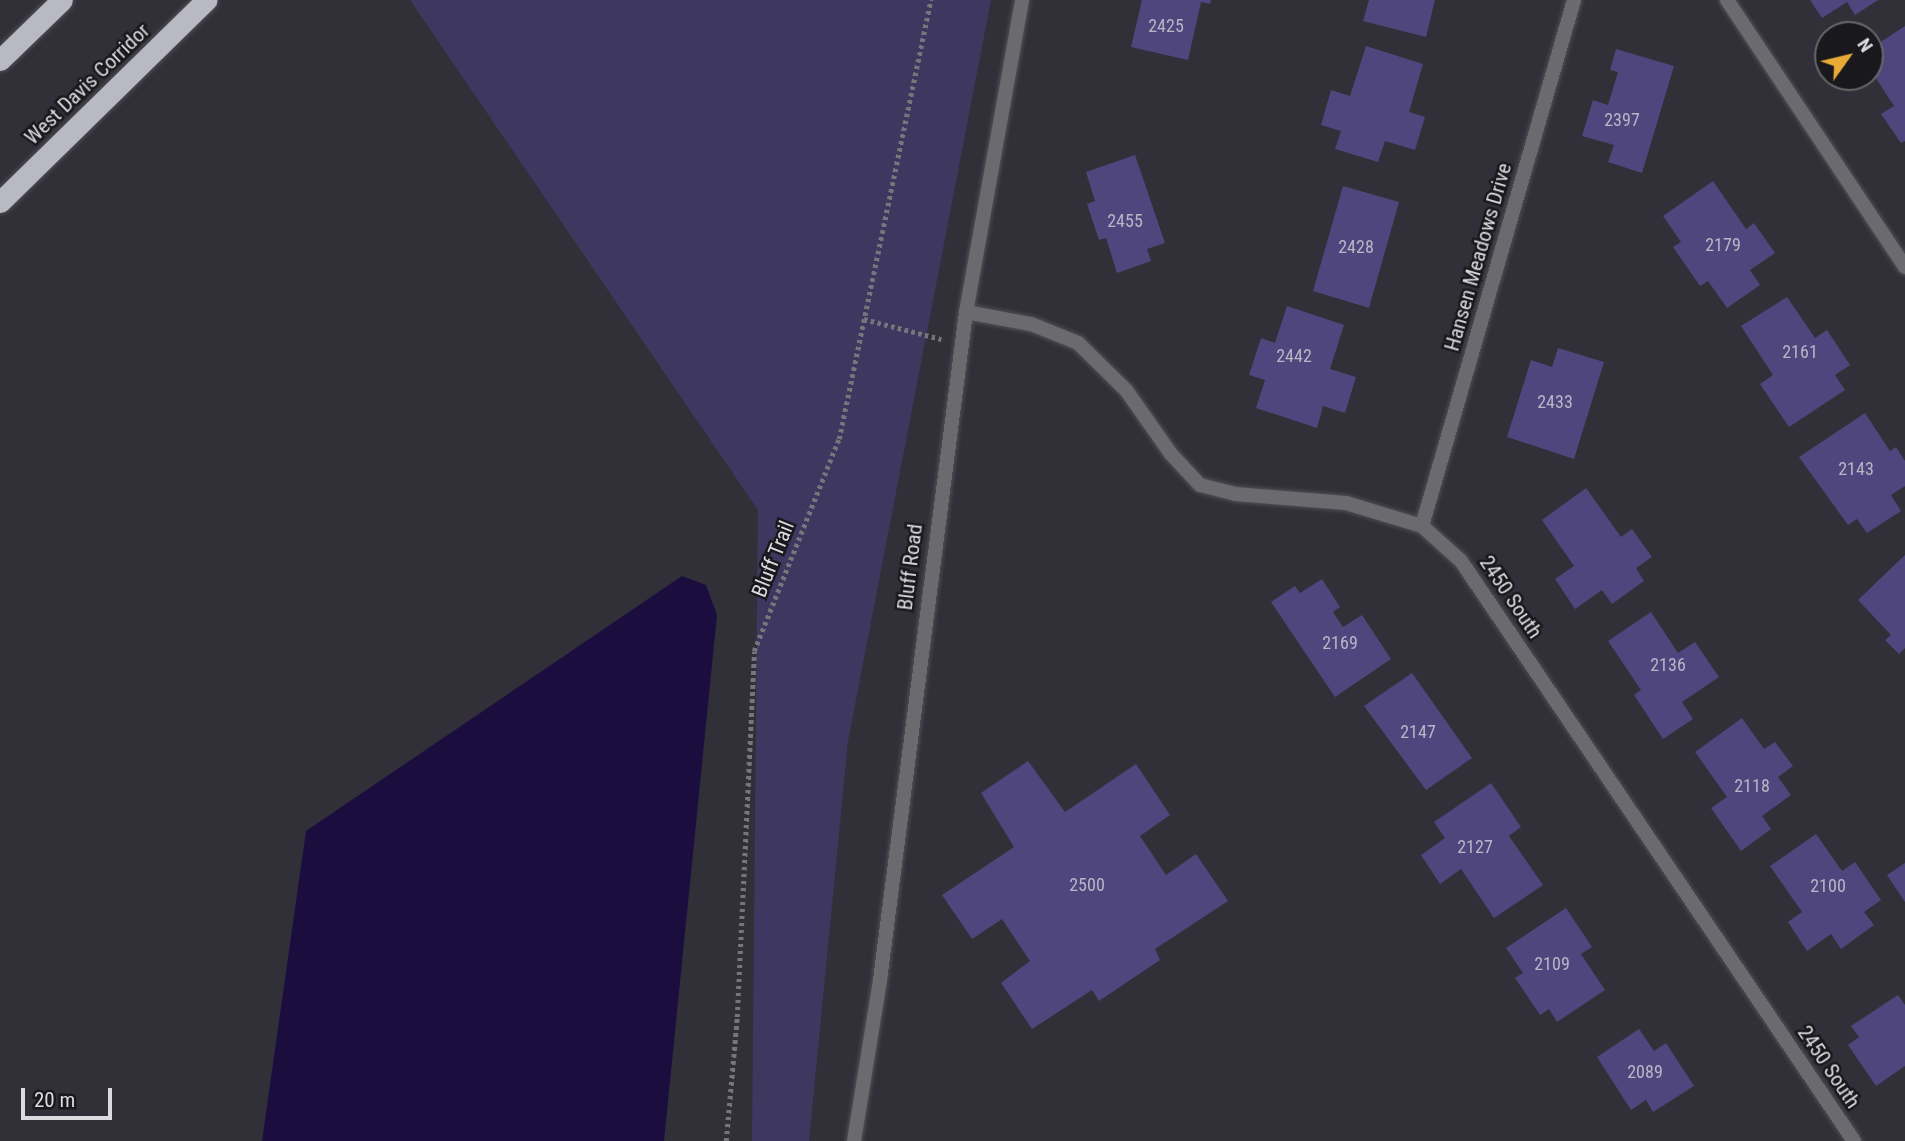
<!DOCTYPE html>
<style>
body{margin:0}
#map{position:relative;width:1905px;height:1141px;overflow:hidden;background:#313038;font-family:"Roboto Condensed",sans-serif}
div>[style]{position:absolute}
.green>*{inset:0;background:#3e3861}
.water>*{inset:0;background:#1b0e3f}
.building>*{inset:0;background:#4f467d}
.path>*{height:4.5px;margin-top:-2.25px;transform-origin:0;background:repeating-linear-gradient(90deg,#75757c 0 3.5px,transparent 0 7px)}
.roads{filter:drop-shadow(0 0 2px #504f56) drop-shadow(0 0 2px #504f56)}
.minor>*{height:14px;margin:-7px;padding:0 7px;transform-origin:7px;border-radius:7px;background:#6b6a6e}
.tertiary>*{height:14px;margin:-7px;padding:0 7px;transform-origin:7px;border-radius:7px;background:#6b6a6e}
.motorway>*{height:21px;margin:-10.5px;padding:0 10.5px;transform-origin:10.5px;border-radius:10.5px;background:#b9b9c3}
span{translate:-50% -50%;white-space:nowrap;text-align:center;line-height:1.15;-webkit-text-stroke:5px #19181c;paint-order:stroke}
.number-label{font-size:18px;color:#b8b6c7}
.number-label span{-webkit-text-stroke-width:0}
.street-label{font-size:21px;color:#dbdbe0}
.north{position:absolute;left:1814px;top:21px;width:70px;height:70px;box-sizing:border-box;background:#19181c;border:2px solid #67666a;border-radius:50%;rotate:56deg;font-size:19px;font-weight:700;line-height:28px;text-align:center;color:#dbdbe0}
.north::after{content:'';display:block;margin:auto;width:24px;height:32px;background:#e8ab37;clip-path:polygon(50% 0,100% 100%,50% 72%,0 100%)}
.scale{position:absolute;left:21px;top:1088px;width:91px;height:32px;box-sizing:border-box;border:4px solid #dbdbe0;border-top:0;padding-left:9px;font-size:21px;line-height:24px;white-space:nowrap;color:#dbdbe0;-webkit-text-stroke:5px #19181c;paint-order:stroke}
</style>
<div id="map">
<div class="green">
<div style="clip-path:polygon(410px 0,991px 0,848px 741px,809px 1141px,752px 1141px,758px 510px)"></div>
</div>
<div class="water">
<div style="clip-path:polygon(682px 576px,706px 585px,717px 615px,664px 1141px,262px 1141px,306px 831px)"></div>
</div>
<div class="building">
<div style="clip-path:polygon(1142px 0,1211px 0,1210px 4px,1201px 2px,1188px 60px,1131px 47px)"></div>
<div style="clip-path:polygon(1369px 0,1435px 0,1426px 37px,1363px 21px)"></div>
<div style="clip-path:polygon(1810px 0,1878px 0,1855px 15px,1847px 2px,1822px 18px)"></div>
<div style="clip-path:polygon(1905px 26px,1905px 141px,1901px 143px,1881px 114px,1894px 106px,1870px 69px,1870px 49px)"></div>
<div style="clip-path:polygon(1366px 46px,1423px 64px,1409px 112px,1425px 117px,1415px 150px,1385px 141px,1378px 162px,1335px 149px,1341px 131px,1321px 125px,1331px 90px,1350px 96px)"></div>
<div style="clip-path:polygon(1616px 49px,1674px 66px,1642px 173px,1608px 162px,1614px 145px,1582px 136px,1593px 100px,1608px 105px,1618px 72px,1610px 70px)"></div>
<div style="clip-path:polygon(1135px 155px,1165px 243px,1147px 249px,1151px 261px,1117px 273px,1106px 238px,1099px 240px,1087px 204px,1095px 201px,1086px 172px)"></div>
<div style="clip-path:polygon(1713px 181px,1746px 229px,1754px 223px,1775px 253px,1750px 270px,1760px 285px,1727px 308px,1708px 281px,1700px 286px,1673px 247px,1681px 242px,1663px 216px)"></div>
<div style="clip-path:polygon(1343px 186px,1399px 202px,1369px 308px,1313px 291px)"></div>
<div style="clip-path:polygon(1787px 297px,1815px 338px,1827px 330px,1850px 365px,1835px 375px,1845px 390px,1789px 427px,1760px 384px,1773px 375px,1741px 326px)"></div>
<div style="clip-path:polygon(1287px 306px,1344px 325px,1330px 369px,1356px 377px,1345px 413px,1323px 406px,1317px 428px,1256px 408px,1265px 380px,1249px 375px,1261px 338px,1275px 343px)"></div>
<div style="clip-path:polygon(1558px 348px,1604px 362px,1574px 459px,1507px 437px,1531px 360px,1552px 367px)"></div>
<div style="clip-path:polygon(1865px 413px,1890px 451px,1896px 447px,1905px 461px,1905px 486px,1891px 495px,1901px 511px,1867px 533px,1857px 519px,1848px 525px,1799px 457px)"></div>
<div style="clip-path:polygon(1586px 488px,1621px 537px,1632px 529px,1652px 557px,1636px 568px,1644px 581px,1612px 604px,1602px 590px,1575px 609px,1555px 579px,1574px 566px,1542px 520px)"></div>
<div style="clip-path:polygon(1905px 555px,1905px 648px,1899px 654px,1885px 640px,1891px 635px,1858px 600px)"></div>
<div style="clip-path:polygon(1322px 579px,1340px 607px,1333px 612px,1343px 627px,1362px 615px,1391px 659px,1335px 697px,1271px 602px,1295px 586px,1300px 593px)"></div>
<div style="clip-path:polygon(1651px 612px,1678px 653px,1695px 642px,1719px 677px,1682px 702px,1693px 719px,1663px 739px,1634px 695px,1641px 690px,1608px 641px)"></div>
<div style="clip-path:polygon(1412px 673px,1472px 758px,1426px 790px,1364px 706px)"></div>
<div style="clip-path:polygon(1742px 718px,1764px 749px,1775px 742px,1793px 766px,1778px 777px,1791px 795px,1762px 816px,1771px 829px,1741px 851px,1711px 808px,1727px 797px,1695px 752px)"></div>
<div style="clip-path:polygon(1028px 761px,1065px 812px,1136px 764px,1170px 815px,1140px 836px,1166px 875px,1196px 854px,1228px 901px,1155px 949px,1160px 960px,1099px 1001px,1092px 990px,1032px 1029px,1001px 983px,1030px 961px,1002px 919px,972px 939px,942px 895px,1014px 847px,981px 793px)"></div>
<div style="clip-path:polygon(1491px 783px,1521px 827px,1509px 836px,1543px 885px,1494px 918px,1461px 869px,1440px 884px,1421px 855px,1445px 838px,1434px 822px)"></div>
<div style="clip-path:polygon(1816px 834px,1842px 871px,1855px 862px,1881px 900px,1864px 912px,1874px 925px,1841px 949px,1831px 934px,1807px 951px,1788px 922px,1802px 912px,1770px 866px)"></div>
<div style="clip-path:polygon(1905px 863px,1905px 902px,1887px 875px)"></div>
<div style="clip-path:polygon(1566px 908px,1592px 947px,1581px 954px,1605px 990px,1557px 1022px,1549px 1009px,1540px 1015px,1515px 978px,1523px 973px,1506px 948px)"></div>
<div style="clip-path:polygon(1898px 995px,1905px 1005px,1905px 1066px,1876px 1086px,1848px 1045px,1859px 1037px,1851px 1026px)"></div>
<div style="clip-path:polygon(1639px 1029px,1654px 1051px,1666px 1043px,1694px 1086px,1653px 1112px,1646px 1100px,1631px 1110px,1597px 1057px)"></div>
</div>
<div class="path">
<div style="left:864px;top:319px;width:80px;rotate:14.6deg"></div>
<div style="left:726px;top:1141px;width:124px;rotate:-84.9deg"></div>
<div style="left:737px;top:1017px;width:366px;rotate:-87.3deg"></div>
<div style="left:754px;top:651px;width:228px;rotate:-68.2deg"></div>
<div style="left:839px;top:439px;width:449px;rotate:-78.2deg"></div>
</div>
<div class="roads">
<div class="minor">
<div style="left:1727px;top:0;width:321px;rotate:56.3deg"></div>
<div style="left:966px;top:312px;width:66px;rotate:10.5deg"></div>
<div style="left:1031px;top:324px;width:51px;rotate:22deg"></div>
<div style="left:1078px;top:343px;width:67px;rotate:44.4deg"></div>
<div style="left:1126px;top:390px;width:78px;rotate:54.9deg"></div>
<div style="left:1171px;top:454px;width:42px;rotate:46.9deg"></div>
<div style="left:1200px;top:485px;width:36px;rotate:14deg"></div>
<div style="left:1235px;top:494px;width:111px;rotate:4.6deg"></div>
<div style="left:1346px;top:503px;width:79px;rotate:16.8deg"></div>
<div style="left:1422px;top:526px;width:52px;rotate:41.9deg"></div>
<div style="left:1461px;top:561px;width:701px;rotate:55.88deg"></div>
<div style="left:1422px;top:526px;width:548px;rotate:-73.88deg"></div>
</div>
<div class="tertiary">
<div style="left:854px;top:1141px;width:163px;rotate:-80.8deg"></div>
<div style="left:880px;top:980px;width:674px;rotate:-82.66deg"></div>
<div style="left:966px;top:312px;width:317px;rotate:-79.8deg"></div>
</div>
<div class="motorway">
<div style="left:0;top:60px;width:86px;rotate:-44.1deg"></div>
<div style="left:0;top:202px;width:289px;rotate:-44.4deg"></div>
</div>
</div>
<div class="number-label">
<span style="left:1166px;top:26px">2425</span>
<span style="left:1622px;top:120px">2397</span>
<span style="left:1125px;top:221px">2455</span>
<span style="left:1723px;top:245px">2179</span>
<span style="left:1356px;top:247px">2428</span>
<span style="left:1800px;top:352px">2161</span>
<span style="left:1294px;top:356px">2442</span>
<span style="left:1555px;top:402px">2433</span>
<span style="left:1856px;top:469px">2143</span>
<span style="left:1340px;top:643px">2169</span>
<span style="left:1668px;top:665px">2136</span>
<span style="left:1418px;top:732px">2147</span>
<span style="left:1752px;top:786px">2118</span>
<span style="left:1475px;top:847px">2127</span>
<span style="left:1087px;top:885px">2500</span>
<span style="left:1828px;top:886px">2100</span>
<span style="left:1552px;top:964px">2109</span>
<span style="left:1645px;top:1072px">2089</span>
</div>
<div class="street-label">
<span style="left:87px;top:84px;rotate:-44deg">West Davis Corridor</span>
<span style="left:1478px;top:257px;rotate:-74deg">Hansen Meadows Drive</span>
<span style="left:773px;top:559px;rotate:-68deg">Bluff Trail</span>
<span style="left:910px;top:567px;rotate:-83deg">Bluff Road</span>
<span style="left:1511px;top:597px;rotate:56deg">2450 South</span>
<span style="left:1829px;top:1067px;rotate:56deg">2450 South</span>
</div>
<div class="north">N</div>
<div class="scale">20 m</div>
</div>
